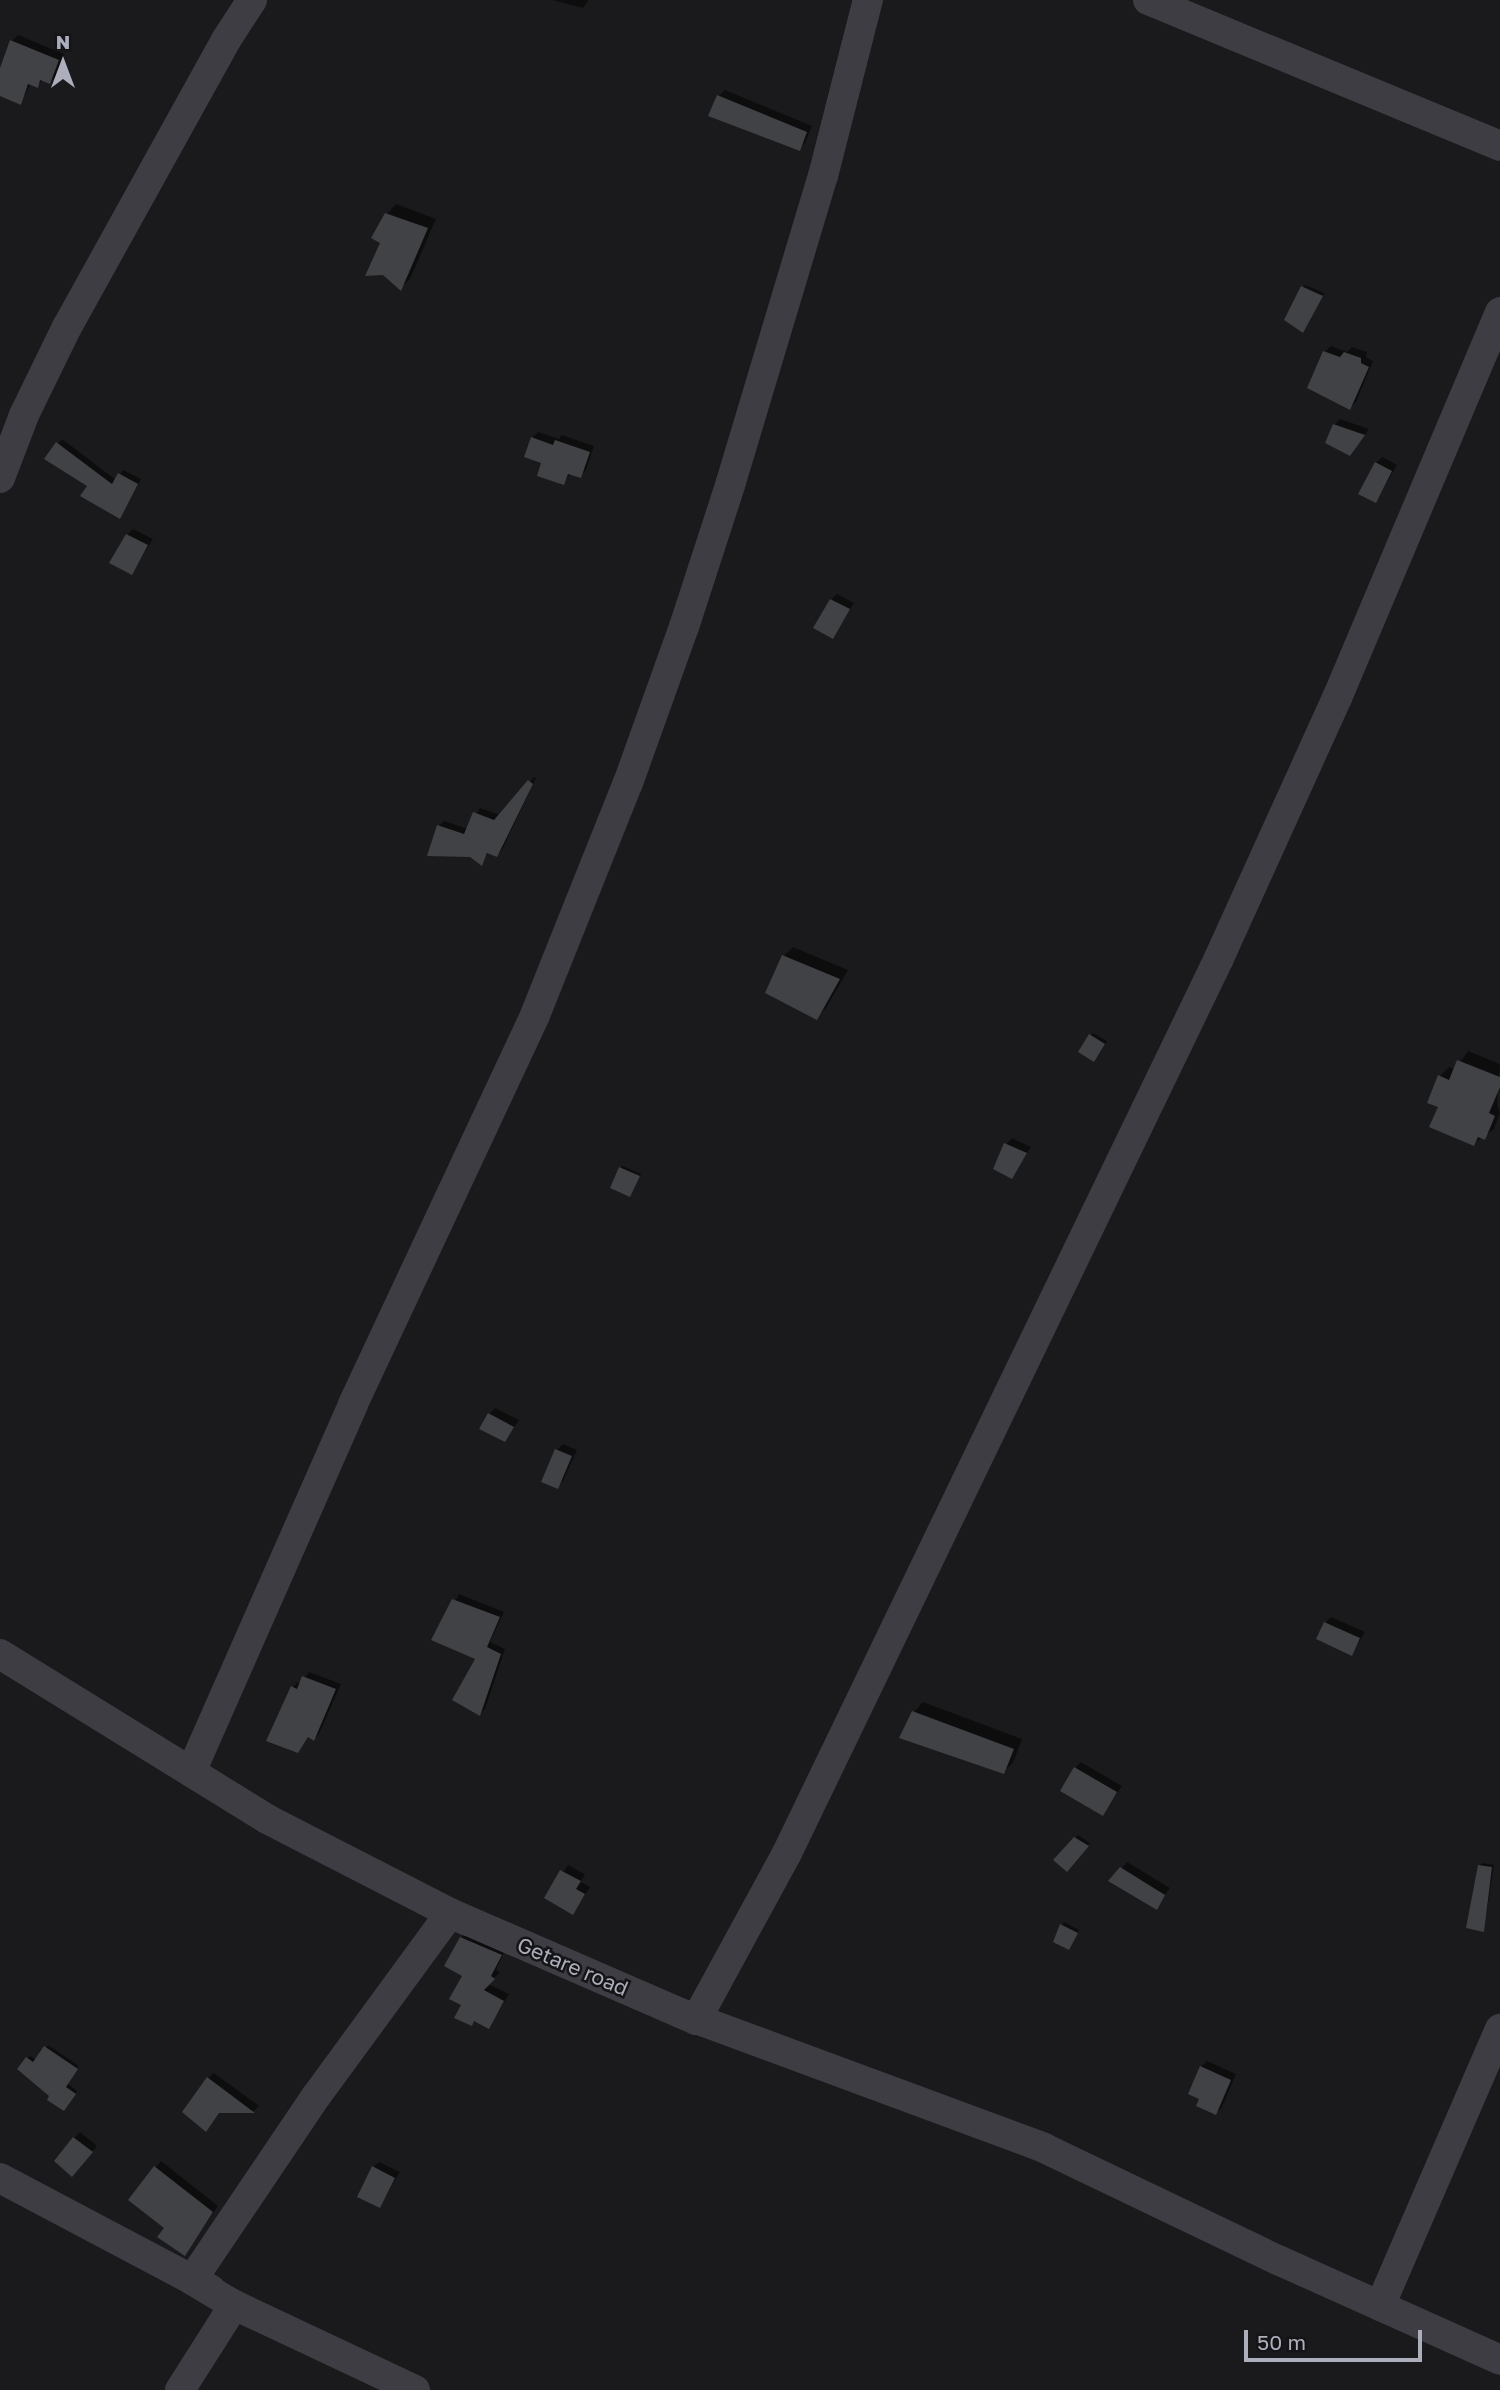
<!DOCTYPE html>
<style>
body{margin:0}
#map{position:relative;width:1500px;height:2390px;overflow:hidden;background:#1a1a1c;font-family:"Golos Text",sans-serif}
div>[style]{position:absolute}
.shadow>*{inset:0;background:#0007}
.building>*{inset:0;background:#414246}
.minor>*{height:30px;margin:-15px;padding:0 15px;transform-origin:15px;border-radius:15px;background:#3d3d43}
span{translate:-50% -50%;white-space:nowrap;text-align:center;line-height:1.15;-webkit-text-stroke:5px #151517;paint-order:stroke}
.street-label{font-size:21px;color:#acaebb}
.north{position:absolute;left:28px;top:28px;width:70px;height:70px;-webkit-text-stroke:5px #151517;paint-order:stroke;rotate:0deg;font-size:19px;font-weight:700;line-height:28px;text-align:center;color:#acaebb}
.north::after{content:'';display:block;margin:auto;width:24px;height:32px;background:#acaebb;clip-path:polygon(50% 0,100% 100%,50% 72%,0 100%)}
.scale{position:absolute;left:1244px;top:2330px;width:178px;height:32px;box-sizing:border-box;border:4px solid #acaebb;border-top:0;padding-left:9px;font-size:21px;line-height:24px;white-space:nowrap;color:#acaebb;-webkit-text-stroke:5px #151517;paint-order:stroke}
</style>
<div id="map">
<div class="shadow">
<div style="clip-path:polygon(552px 0,589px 0,583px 8px)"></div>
<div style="clip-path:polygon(18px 35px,64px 54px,56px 76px,50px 82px,43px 79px,37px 86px,31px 83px,21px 102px,0 94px,0 74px,12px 41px)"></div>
<div style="clip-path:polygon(725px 90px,812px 126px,805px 143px,799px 149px,719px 96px)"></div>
<div style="clip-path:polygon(396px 204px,436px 219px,410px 279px,401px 288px,382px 242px,387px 214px)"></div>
<div style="clip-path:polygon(1305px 285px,1324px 293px,1305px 329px,1303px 287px)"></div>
<div style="clip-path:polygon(1331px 346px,1347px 352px,1352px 347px,1367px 352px,1366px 357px,1373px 361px,1356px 402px,1350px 407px,1325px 352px)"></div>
<div style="clip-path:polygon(1340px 419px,1369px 429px,1356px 447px,1334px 425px)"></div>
<div style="clip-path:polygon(538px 432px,559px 439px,562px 435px,594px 446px,586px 470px,580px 476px,571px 473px,563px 483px,532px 438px)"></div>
<div style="clip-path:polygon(62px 439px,116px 480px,123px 470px,141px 479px,120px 517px,89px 486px,58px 443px)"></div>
<div style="clip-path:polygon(1382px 457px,1397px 465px,1376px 501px,1376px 463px)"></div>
<div style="clip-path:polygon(133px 529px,153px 539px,132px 573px,127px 535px)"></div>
<div style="clip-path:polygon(837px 594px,854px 603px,832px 636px,831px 600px)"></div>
<div style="clip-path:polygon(534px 777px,536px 778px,502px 850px,497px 855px,489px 852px,482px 863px,439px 826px,444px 821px,468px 829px,480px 808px,500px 815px)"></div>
<div style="clip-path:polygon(793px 947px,848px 970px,826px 1008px,817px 1017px,784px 956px)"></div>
<div style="clip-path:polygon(1093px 1033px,1107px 1041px,1097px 1057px,1091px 1035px)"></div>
<div style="clip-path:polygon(1468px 1051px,1500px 1064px,1497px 1104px,1500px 1113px,1494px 1129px,1474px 1143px,1440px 1106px,1440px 1076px,1449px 1067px,1455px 1069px)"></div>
<div style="clip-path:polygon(1012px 1138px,1031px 1147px,1012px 1177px,1006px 1144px)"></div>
<div style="clip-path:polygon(623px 1166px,641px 1174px,630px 1195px,620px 1168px)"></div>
<div style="clip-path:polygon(495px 1408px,519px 1420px,505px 1440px,489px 1414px)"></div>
<div style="clip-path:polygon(563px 1444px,577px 1450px,563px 1481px,557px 1487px,557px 1450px)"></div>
<div style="clip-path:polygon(459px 1594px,504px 1612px,490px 1642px,505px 1649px,485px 1709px,480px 1714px,477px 1658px,434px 1639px)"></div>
<div style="clip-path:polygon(1331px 1617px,1365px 1632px,1352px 1653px,1325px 1623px)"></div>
<div style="clip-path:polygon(309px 1672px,341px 1684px,319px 1734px,314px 1739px,309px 1736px,298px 1751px,293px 1687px,298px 1682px,301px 1683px)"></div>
<div style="clip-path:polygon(923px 1702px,1022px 1739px,1013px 1763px,1003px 1772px,914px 1712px)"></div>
<div style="clip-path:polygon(1081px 1762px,1122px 1786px,1102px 1814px,1075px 1768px)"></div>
<div style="clip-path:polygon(1078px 1835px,1090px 1843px,1067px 1870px,1055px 1860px)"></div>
<div style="clip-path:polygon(1127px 1862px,1170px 1888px,1156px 1907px,1121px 1869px)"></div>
<div style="clip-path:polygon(1482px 1863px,1494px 1865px,1484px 1930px,1479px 1866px)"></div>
<div style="clip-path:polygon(568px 1865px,585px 1874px,581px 1882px,590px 1887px,573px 1913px,546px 1898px)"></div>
<div style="clip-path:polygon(1064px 1922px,1079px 1930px,1071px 1945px,1055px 1941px)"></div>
<div style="clip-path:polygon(467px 1932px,506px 1948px,496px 1970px,500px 1972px,488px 1984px,509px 1994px,489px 2027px,476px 2020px,471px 2024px,463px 2004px,461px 1938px)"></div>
<div style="clip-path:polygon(48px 2045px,79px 2066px,67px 2083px,77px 2091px,66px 2106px,19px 2068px,30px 2056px,36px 2060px)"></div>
<div style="clip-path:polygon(1207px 2061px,1236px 2074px,1222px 2107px,1216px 2113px,1201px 2098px,1201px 2067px)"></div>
<div style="clip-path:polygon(214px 2073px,259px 2106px,254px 2111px,220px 2111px,208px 2078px)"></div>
<div style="clip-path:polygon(80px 2132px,97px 2146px,78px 2169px,74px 2138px)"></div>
<div style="clip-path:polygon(161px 2161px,218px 2206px,185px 2254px,166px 2228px,130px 2199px)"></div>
<div style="clip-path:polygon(379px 2162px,400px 2172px,380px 2206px,373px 2167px)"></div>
</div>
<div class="building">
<div style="clip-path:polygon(10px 40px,59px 60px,50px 84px,40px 80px,38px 88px,28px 84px,21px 105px,0 96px,0 68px)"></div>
<div style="clip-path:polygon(717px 95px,807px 132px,800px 151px,708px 116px)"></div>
<div style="clip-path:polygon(385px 213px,428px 228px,401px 291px,383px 275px,365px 276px,380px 243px,371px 238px)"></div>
<div style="clip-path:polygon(1301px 286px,1323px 296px,1303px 333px,1284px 320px)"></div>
<div style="clip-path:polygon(1323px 351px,1340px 357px,1344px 352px,1361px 358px,1361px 363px,1369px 367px,1350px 410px,1307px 388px)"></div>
<div style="clip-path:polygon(1333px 424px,1365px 435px,1350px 456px,1325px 443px)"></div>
<div style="clip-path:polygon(531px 437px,553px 445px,555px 440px,590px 452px,581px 478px,568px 474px,564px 485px,537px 476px,541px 463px,524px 457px)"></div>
<div style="clip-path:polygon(56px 442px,112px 484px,118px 473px,138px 484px,120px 519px,80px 496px,87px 486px,44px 459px)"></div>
<div style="clip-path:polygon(1375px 462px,1392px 471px,1376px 503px,1358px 494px)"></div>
<div style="clip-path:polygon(126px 534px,148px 545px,132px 575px,109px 563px)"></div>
<div style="clip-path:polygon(830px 599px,850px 609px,833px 639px,813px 628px)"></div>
<div style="clip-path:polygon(528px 780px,533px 784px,497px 857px,487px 853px,482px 866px,470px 857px,427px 856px,437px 825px,464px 834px,473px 812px,494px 820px)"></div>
<div style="clip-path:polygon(782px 955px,840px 979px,817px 1020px,765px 993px)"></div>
<div style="clip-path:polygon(1089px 1034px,1105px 1044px,1094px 1062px,1078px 1052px)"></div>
<div style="clip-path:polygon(1457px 1060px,1500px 1077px,1500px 1087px,1489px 1113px,1495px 1116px,1485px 1140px,1478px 1137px,1474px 1146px,1429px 1127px,1438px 1107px,1427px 1103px,1438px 1075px,1449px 1080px)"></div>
<div style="clip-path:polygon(1004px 1143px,1027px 1153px,1012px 1179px,993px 1169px)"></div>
<div style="clip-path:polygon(619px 1167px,640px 1176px,630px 1197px,610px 1188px)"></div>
<div style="clip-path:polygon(488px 1413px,514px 1427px,505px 1442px,479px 1429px)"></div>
<div style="clip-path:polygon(555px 1449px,572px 1456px,558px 1489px,541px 1482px)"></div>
<div style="clip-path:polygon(452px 1599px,500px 1617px,487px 1647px,501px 1654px,480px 1716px,452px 1700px,475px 1659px,431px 1640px)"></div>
<div style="clip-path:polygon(1324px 1622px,1360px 1638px,1352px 1656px,1316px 1639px)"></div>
<div style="clip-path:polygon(302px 1676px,336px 1689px,314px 1741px,308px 1737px,298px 1753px,266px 1741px,291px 1686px,297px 1689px)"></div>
<div style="clip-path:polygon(912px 1711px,1014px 1749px,1004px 1774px,899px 1738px)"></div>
<div style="clip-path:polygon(1074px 1767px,1117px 1792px,1103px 1816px,1060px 1791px)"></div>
<div style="clip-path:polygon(1074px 1837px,1089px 1846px,1067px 1872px,1053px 1860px)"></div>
<div style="clip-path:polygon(1478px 1865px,1492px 1867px,1484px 1932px,1466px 1928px)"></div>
<div style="clip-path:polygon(1120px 1867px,1165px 1895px,1157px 1910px,1108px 1881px)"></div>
<div style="clip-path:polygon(560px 1870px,581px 1881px,576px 1889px,585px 1894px,573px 1915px,544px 1898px)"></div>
<div style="clip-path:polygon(1060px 1924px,1078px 1933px,1069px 1950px,1053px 1942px)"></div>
<div style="clip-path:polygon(460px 1937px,502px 1955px,491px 1976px,495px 1979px,484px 1990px,504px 2001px,489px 2029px,474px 2021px,472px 2026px,454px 2018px,461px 2005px,449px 1999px,462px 1976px,444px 1966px)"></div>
<div style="clip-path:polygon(44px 2046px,78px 2069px,66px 2087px,76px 2094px,64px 2111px,47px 2100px,49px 2096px,17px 2069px,26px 2057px,33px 2062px)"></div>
<div style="clip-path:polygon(1200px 2066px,1231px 2080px,1216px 2115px,1196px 2106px,1199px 2099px,1188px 2094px)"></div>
<div style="clip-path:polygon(207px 2077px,255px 2113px,219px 2113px,206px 2132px,182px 2112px)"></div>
<div style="clip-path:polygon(73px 2137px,93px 2152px,72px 2177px,54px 2161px)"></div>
<div style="clip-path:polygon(154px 2166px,213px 2212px,185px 2256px,157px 2237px,164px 2228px,128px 2200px)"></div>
<div style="clip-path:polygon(372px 2166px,395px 2178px,380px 2208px,357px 2197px)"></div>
</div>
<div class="minor">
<div style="left:1148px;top:0;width:381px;rotate:22.5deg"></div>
<div style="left:0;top:478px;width:67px;rotate:-69.1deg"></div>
<div style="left:24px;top:415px;width:98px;rotate:-64deg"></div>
<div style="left:67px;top:327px;width:328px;rotate:-61deg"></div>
<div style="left:226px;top:40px;width:48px;rotate:-57deg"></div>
<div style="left:0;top:1654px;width:314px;rotate:31.7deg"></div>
<div style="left:267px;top:1819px;width:206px;rotate:27.2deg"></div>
<div style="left:450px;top:1913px;width:268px;rotate:23.5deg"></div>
<div style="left:696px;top:2020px;width:190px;rotate:-61.4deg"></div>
<div style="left:787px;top:1853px;width:994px;rotate:-64.23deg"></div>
<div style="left:1219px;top:958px;width:286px;rotate:-65.6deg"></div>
<div style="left:1337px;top:698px;width:419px;rotate:-67.1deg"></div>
<div style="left:191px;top:1772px;width:402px;rotate:-66.2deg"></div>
<div style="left:353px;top:1404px;width:429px;rotate:-64.9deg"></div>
<div style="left:535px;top:1015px;width:250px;rotate:-68.2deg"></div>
<div style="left:628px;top:783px;width:166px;rotate:-70.3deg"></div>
<div style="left:684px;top:627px;width:152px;rotate:-72deg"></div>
<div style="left:731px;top:482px;width:320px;rotate:-73.3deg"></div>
<div style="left:823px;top:176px;width:182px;rotate:-75.7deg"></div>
<div style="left:680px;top:2013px;width:388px;rotate:20.3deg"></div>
<div style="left:1044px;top:2148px;width:259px;rotate:25.6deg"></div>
<div style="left:1278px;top:2260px;width:243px;rotate:24.2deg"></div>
<div style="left:0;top:2178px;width:238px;rotate:27.9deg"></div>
<div style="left:1380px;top:2306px;width:302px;rotate:-66.6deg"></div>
<div style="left:180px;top:2390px;width:101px;rotate:-57.6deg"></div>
<div style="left:415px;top:2390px;width:200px;rotate:-154.8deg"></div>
<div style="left:234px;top:2305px;width:49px;rotate:-149.2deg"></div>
<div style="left:192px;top:2280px;width:223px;rotate:-56deg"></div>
<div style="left:317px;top:2095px;width:225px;rotate:-53.8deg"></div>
<div style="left:450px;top:1913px;width:19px;rotate:25deg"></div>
</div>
<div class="street-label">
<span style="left:573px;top:1966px;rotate:23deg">Getare road</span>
</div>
<div class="north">N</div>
<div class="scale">50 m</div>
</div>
